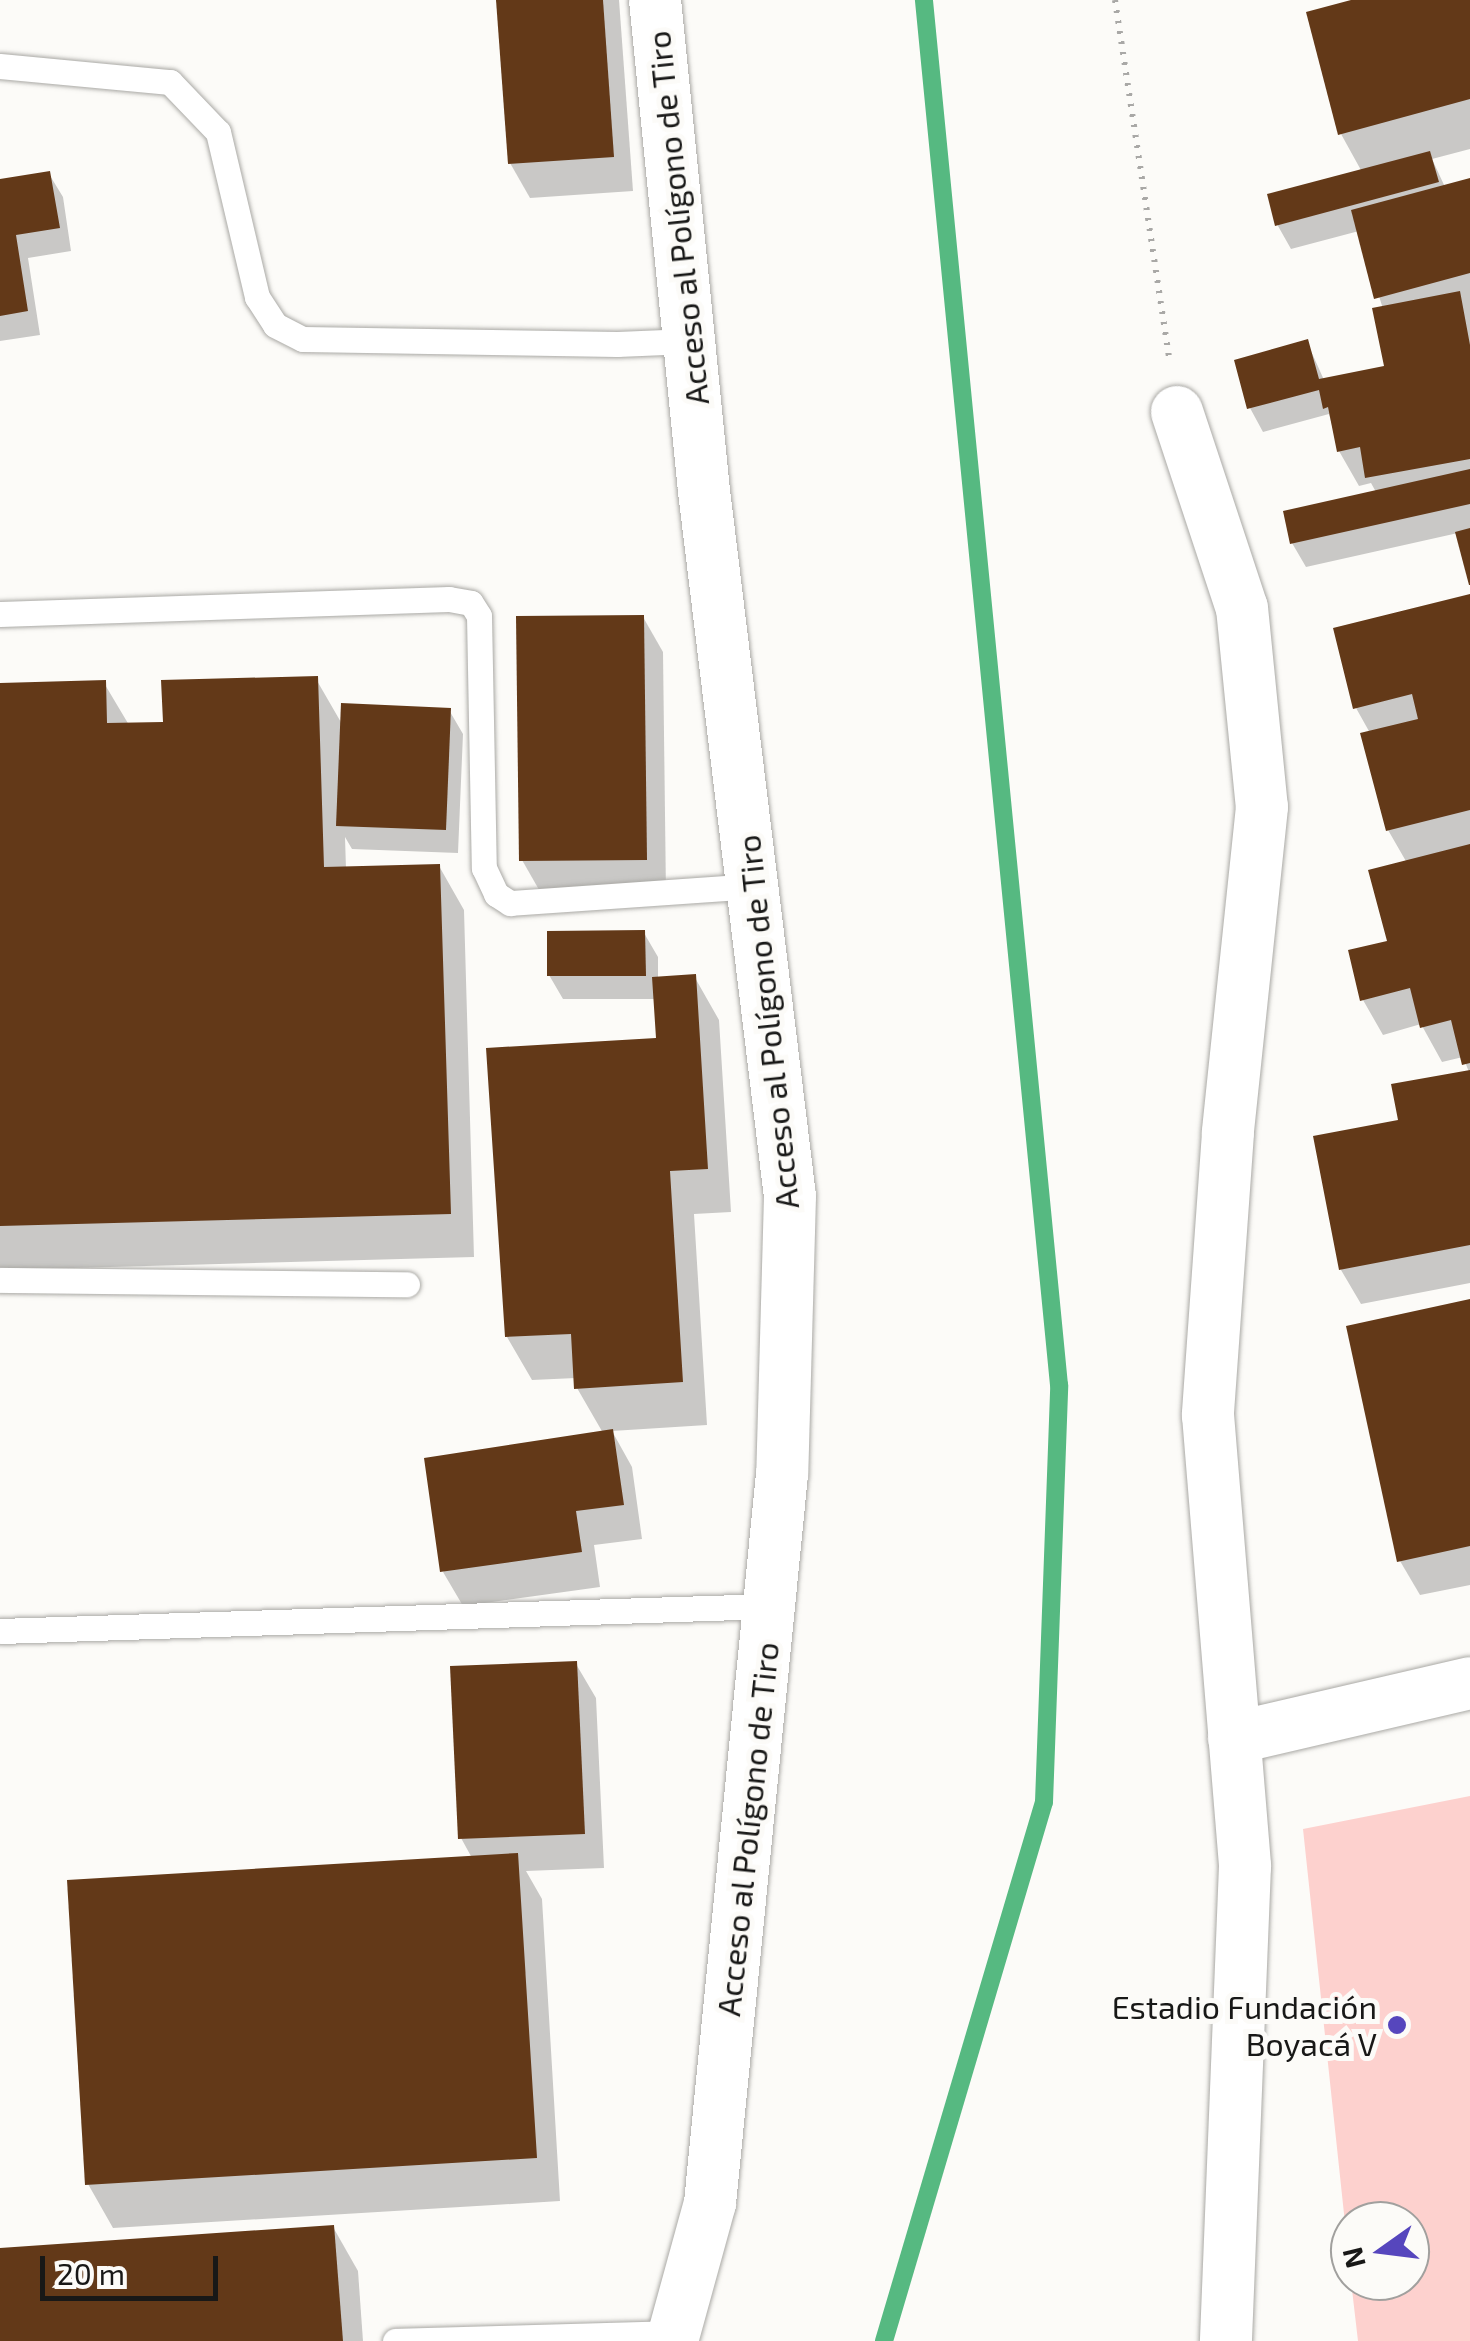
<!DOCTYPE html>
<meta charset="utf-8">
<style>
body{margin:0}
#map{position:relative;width:1470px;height:2341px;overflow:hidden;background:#fcfbf8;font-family:"Exo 2",sans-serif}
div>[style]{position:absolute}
.green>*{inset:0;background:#fdd1ce}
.shadow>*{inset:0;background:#0003}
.stream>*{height:18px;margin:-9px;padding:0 9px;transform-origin:9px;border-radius:9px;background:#56b981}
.building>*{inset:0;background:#633918}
.path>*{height:6px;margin-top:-3px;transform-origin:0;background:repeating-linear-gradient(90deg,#a9a8a6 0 2.5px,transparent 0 10.5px)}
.roads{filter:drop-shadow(0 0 2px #aaa9a5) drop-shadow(0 0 2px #aaa9a5)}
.lane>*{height:25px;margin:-12.5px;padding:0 12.5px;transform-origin:12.5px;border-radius:12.5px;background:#fff}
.street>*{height:52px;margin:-26px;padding:0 26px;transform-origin:26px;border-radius:26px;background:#fff}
.dots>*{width:28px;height:28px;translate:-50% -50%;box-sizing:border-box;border:5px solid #fcfbf8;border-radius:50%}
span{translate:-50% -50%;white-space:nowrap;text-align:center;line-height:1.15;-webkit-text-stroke:10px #fcfbf8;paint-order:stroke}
.street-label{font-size:32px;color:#181817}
.poi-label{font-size:32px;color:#181817}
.right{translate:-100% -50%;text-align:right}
.north{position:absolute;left:1330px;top:2201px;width:100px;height:100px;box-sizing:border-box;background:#fcfbf8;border:2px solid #a1a09e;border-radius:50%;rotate:256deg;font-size:28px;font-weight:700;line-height:40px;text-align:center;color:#181817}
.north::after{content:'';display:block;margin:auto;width:35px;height:45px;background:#5646bd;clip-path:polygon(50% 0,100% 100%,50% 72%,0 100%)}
.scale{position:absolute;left:40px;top:2256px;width:178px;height:45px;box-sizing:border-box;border:5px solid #181817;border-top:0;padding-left:12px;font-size:30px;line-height:35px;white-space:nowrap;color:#181817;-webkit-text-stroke:8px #fcfbf8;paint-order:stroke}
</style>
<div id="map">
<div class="green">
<div style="clip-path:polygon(1470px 1796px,1470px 2341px,1358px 2341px,1351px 2281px,1410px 2281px,1410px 2221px,1350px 2221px,1350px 2270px,1303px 1829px)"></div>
</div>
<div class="shadow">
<div style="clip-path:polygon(499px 0,619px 0,633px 191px,530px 198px,510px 163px)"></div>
<div style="clip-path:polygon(1360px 0,1470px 0,1470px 149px,1432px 159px,1445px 187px,1470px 181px,1470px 580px,1458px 533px,1306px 567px,1292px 543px,1376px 492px,1371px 483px,1359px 486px,1339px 451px,1329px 414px,1263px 432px,1250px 408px,1237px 362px,1307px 342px,1324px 380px,1387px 368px,1383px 309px,1359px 231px,1291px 249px,1278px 226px,1270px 196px,1362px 172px,1341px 134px)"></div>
<div style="clip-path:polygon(49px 174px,63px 197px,71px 251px,28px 258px,40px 335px,0 341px,0 181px)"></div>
<div style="clip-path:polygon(1470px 596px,1470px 1283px,1361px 1304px,1341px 1270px,1401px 1122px,1469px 1072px,1463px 1057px,1442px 1062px,1421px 1024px,1383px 1035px,1363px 1000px,1390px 942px,1407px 863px,1388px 830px,1370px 733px,1356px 708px)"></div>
<div style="clip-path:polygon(643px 617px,663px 652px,666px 894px,542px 895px,522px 860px)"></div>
<div style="clip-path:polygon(316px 679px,342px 724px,449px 710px,463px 734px,458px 853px,352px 849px,345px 837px,346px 869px,439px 866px,464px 910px,474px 1257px,0 1270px,0 685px,104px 683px,129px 725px,165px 724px)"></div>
<div style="clip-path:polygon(644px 933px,658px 957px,658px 979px,694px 976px,719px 1020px,731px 1212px,694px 1214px,707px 1425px,612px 1431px,632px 1467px,642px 1539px,594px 1545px,600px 1587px,463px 1606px,443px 1572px,603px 1433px,577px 1388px,576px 1378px,532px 1380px,507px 1337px,659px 1040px,656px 999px,563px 999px,549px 975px)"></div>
<div style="clip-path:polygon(1470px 1301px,1470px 1585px,1420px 1595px,1400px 1561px)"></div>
<div style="clip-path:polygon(576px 1664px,596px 1698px,604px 1868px,526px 1871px,542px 1899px,560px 2201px,113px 2228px,88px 2184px,472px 1858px,461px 1838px)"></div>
<div style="clip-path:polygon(333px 2227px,358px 2271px,363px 2341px,0 2341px,0 2250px)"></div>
</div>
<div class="stream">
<div style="left:884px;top:2341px;width:562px;rotate:-73.47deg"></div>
<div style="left:1044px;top:1802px;width:417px;rotate:-87.9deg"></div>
<div style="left:1059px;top:1385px;width:1392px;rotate:-95.57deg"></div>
</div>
<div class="building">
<div style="clip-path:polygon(496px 0,603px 0,614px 157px,508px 164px)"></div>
<div style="clip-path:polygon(1351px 0,1470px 0,1470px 99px,1338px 135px,1306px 12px)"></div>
<div style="clip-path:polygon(1430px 151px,1439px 182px,1275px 226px,1267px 194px)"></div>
<div style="clip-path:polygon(50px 171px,60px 228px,16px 235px,28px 311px,0 316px,0 179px)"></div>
<div style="clip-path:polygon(1470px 178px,1470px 273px,1374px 299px,1351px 210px)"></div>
<div style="clip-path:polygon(1460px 291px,1470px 345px,1470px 459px,1365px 478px,1360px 447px,1337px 452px,1328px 407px,1323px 409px,1319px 390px,1247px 409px,1234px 360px,1308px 339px,1319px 379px,1384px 366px,1372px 308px)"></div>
<div style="clip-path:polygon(1470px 469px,1470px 504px,1290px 544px,1283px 511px)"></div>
<div style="clip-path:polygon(1470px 528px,1470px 585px,1469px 585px,1455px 532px)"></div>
<div style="clip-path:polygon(1470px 594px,1470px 810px,1386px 831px,1360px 733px,1418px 719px,1412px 694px,1353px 709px,1333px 628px)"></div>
<div style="clip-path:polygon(644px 615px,647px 860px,519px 861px,516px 616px)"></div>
<div style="clip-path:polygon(318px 676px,324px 867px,440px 864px,451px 1214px,0 1226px,0 683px,106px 680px,107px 723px,163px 722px,161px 680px)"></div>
<div style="clip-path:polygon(341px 703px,451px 708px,446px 830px,336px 826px)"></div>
<div style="clip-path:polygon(1470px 844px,1470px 1063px,1462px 1065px,1451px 1020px,1420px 1028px,1410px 988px,1360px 1001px,1348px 950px,1387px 941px,1368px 870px)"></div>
<div style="clip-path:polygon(645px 930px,646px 976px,547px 976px,547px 931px)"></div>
<div style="clip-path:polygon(696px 974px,708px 1169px,670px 1171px,683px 1382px,574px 1389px,571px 1334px,505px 1337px,486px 1048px,656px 1038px,652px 977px)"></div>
<div style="clip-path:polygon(1470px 1070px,1470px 1245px,1339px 1270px,1313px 1136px,1398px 1120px,1391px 1084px)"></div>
<div style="clip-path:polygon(1470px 1299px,1470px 1546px,1397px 1562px,1346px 1326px)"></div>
<div style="clip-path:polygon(613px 1429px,624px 1505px,576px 1511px,582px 1552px,440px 1572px,424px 1458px)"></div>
<div style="clip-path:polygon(577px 1661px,585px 1834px,458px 1839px,450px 1666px)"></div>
<div style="clip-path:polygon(518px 1853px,537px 2158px,85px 2185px,67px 1880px)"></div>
<div style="clip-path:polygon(334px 2225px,343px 2341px,0 2341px,0 2248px)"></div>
</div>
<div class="path">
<div style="left:1115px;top:0;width:360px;rotate:81.4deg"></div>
</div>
<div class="roads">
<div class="lane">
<div style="left:0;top:66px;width:171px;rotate:5.4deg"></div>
<div style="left:170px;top:82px;width:69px;rotate:46.2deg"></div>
<div style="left:218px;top:132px;width:170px;rotate:76.7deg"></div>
<div style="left:257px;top:297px;width:33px;rotate:57deg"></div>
<div style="left:275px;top:325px;width:31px;rotate:27deg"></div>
<div style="left:303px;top:339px;width:314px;rotate:0.9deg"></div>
<div style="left:617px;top:344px;width:72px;rotate:-2.4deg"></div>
<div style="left:0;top:614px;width:449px;rotate:-1.9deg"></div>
<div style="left:449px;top:599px;width:22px;rotate:10deg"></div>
<div style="left:471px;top:603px;width:15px;rotate:58deg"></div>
<div style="left:479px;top:616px;width:252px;rotate:88.9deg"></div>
<div style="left:484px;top:868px;width:29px;rotate:65deg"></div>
<div style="left:496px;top:894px;width:17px;rotate:33deg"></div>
<div style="left:510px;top:903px;width:243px;rotate:-4deg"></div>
<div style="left:0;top:1280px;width:407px;rotate:0.6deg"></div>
<div style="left:0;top:1631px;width:768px;rotate:-1.86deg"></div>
<div style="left:395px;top:2341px;width:279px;rotate:-1.6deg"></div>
</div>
<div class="street">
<div style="left:655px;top:0;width:493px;rotate:84.3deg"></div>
<div style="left:704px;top:491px;width:710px;rotate:83.05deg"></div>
<div style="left:790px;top:1196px;width:278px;rotate:91.6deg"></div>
<div style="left:782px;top:1474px;width:733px;rotate:95.64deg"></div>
<div style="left:710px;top:2203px;width:143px;rotate:105.4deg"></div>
<div style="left:1177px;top:412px;width:206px;rotate:71.7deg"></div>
<div style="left:1242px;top:608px;width:200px;rotate:84.3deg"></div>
<div style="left:1262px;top:807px;width:328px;rotate:96deg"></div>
<div style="left:1228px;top:1133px;width:283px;rotate:94.1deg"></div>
<div style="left:1208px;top:1415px;width:453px;rotate:85.3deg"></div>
<div style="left:1245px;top:1866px;width:475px;rotate:92.3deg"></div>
<div style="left:1234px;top:1738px;width:242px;rotate:-13.1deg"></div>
</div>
</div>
<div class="dots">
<div style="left:1397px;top:2025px;background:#5646bd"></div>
</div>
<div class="street-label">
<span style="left:677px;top:218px;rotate:-96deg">Acceso al Polígono de Tiro</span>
<span style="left:767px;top:1022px;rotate:-96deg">Acceso al Polígono de Tiro</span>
<span style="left:747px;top:1829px;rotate:-84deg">Acceso al Polígono de Tiro</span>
</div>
<div class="poi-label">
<span class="right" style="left:1377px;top:2025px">Estadio Fundación<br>Boyacá V</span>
</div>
<div class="north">N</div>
<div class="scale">20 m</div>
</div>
